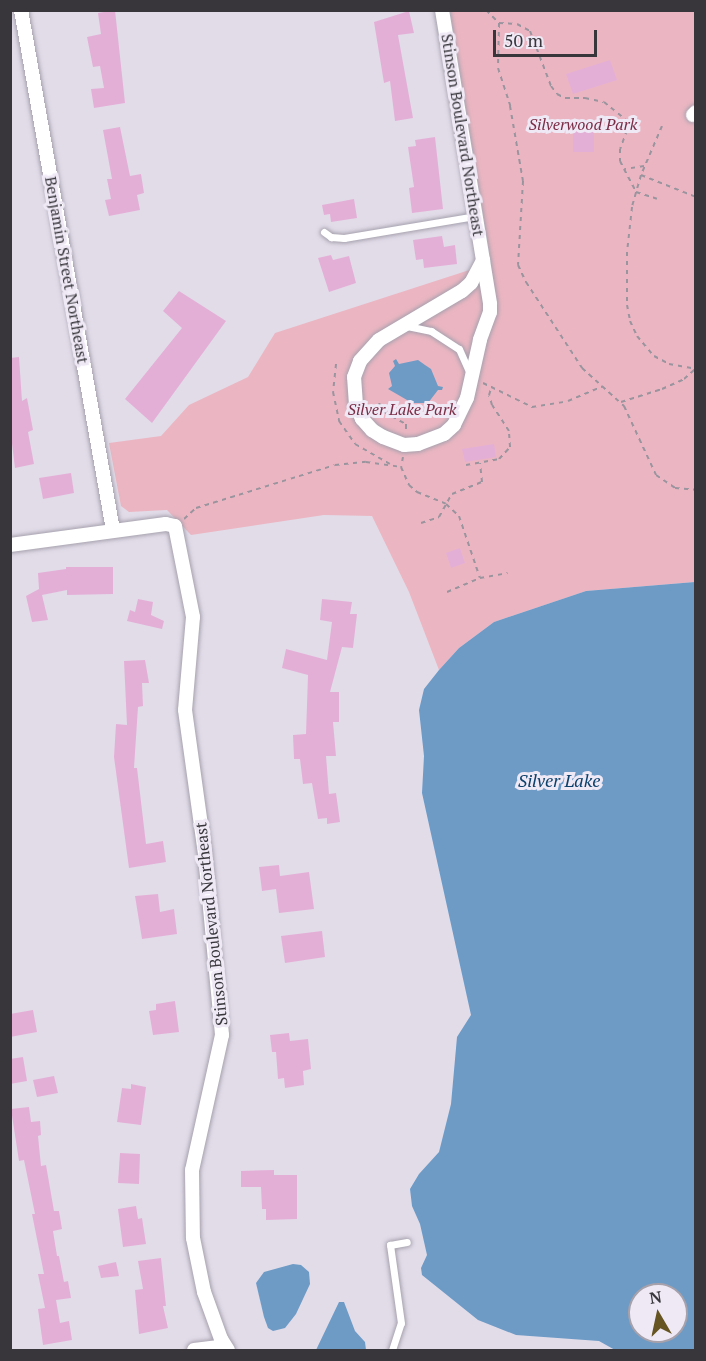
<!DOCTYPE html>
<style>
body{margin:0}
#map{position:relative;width:706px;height:1361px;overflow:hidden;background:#e2dce9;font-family:"PT Serif",serif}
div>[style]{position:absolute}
.green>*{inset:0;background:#ebb6c2}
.water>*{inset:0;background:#6d9bc6}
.building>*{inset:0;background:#e4afd7}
.path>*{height:2px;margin-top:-1px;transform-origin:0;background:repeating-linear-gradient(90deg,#99949e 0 4.5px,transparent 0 9px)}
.roads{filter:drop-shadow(0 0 2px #a6a1ad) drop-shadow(0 0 2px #a6a1ad)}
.service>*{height:7px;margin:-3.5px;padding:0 3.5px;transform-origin:3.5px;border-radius:3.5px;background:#fff}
.minor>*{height:14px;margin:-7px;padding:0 7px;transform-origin:7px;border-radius:7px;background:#fff}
span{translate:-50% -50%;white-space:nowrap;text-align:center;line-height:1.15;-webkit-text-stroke:6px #efe9f6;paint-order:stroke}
.park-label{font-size:16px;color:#7c2d46;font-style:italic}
.street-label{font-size:16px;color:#38363b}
.water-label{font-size:18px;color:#0c416b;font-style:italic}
.frame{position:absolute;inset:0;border:12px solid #38363b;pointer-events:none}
.north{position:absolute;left:628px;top:1283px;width:60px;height:60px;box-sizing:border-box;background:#efe9f6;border:2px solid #a6a1ab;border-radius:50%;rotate:351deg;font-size:16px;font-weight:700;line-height:24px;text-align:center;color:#38363b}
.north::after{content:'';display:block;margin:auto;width:21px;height:27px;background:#665523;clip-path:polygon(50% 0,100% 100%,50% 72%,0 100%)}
.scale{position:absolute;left:493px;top:30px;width:104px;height:27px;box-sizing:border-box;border:3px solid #38363b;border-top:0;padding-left:8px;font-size:18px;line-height:21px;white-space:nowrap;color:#38363b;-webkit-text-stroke:4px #efe9f6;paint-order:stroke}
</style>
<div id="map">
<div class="green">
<div style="clip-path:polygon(450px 11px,695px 11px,695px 582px,586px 591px,494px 622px,459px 648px,439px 670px,409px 592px,372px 516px,324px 515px,191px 535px,167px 510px,129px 512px,121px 506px,109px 443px,161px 436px,189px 405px,248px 377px,275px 333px,491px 263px)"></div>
</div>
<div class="water">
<div style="clip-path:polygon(396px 359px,399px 364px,418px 360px,425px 365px,431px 369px,438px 386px,443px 387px,442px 390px,438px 390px,428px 403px,413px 403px,408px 408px,407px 400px,388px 389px,392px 386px,389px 373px,395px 366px,393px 361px)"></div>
<div style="clip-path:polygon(evenodd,695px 582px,695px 1350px,615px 1350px,599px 1341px,516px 1335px,478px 1320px,422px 1275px,421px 1268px,427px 1255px,420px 1224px,412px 1206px,410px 1189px,419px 1174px,439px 1152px,451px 1104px,457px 1037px,471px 1015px,422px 793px,424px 756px,419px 710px,424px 689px,439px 670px,459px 648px,494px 622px,586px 591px,695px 582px,640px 1295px,676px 1295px,676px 1331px,640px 1331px,640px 1295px)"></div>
<div style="clip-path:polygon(293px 1264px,301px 1265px,309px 1272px,310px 1284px,296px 1314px,285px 1328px,273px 1331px,268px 1328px,264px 1317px,256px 1283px,264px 1272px)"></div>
<div style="clip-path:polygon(339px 1302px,344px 1302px,355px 1331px,365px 1342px,366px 1350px,316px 1350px)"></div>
</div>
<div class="building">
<div style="clip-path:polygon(115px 10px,125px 103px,94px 108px,91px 89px,104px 88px,100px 66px,93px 67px,87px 37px,101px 34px,98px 13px)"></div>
<div style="clip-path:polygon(409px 11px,414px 33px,398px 35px,413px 118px,395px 121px,390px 81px,384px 83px,374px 22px)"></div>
<div style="clip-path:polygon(610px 60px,617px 80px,573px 94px,566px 74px)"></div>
<div style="clip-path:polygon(573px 120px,594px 120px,594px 152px,573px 152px)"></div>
<div style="clip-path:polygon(120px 127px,130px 176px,141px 174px,144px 193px,137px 195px,140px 210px,109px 216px,105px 200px,111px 199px,107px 179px,112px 179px,103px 130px)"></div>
<div style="clip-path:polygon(435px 137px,443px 209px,412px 213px,409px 188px,414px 187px,408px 147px,416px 146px,415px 140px)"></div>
<div style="clip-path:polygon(354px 199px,357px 218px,331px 222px,330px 214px,324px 215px,322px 205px)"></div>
<div style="clip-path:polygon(442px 236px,444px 247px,455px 245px,457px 264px,424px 268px,423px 259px,416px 260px,413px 240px)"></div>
<div style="clip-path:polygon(331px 255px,333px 260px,349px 256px,356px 283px,329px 292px,318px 258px)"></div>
<div style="clip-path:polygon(179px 291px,226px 321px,152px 423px,125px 399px,182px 328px,163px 311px)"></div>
<div style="clip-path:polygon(19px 357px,22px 401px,27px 398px,33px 430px,28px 432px,34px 464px,15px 468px,10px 427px,10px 358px)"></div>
<div style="clip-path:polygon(494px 444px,496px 457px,465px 462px,462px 449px)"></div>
<div style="clip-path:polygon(71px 473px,74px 493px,43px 499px,39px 478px)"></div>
<div style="clip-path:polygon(460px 548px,465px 563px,451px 568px,446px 553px)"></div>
<div style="clip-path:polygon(66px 567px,113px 567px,113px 594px,67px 595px,67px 590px,42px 595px,48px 620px,32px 622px,26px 596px,39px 589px,38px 573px,66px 569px)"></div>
<div style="clip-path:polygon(138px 599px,153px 602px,151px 615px,164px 621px,162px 629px,127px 621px,130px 610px,135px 612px)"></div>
<div style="clip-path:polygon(322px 599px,352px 602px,350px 614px,357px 614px,353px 648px,342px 647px,330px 692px,339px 692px,339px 722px,333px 722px,336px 756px,326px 756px,329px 794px,336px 793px,340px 822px,327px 824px,327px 818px,318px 819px,312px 783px,303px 784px,300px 759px,294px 759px,293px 735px,306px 734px,308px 675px,282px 668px,286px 649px,327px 660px,332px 622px,320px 620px)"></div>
<div style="clip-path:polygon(145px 660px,149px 683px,142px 683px,143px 706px,138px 707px,134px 768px,137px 768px,146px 844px,163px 841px,166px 862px,129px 868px,114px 757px,116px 724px,127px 725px,124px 661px)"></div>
<div style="clip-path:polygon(279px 865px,280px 876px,309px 872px,314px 909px,279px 913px,276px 889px,262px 891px,259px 867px)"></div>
<div style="clip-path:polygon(158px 894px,160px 912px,174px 909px,177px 934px,142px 939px,135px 896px)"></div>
<div style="clip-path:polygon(322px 931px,325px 957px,285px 963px,281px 936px)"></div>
<div style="clip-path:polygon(175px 1001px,179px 1032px,153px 1035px,149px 1011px,156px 1010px,156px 1004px)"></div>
<div style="clip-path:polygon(33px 1010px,37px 1032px,10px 1037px,10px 1014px)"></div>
<div style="clip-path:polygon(289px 1033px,290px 1041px,308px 1039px,311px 1069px,303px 1071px,304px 1085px,285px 1088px,284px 1078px,278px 1079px,276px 1052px,272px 1052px,270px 1035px)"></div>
<div style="clip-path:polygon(23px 1057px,27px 1081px,10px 1084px,10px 1059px)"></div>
<div style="clip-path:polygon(54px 1076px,58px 1093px,37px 1097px,33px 1080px)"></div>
<div style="clip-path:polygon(131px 1084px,146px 1087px,141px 1125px,117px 1122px,122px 1088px,131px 1089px)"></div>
<div style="clip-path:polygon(29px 1107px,31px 1122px,40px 1121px,41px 1135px,38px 1136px,41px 1166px,46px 1165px,54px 1211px,59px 1211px,62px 1229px,53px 1231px,57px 1256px,59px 1256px,64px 1282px,68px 1281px,71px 1298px,56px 1300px,60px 1323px,69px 1321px,72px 1340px,43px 1345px,38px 1309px,45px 1308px,38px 1274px,44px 1274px,32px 1214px,35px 1214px,24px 1160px,19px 1161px,11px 1109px)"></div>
<div style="clip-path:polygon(120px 1153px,140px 1154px,139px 1184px,118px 1183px)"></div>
<div style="clip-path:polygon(274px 1170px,274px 1175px,297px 1175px,297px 1219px,266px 1220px,266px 1209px,262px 1209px,261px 1187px,241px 1187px,241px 1171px)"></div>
<div style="clip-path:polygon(136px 1206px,138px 1219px,142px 1218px,146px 1244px,123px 1247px,118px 1209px)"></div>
<div style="clip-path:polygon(161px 1258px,166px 1306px,163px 1306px,168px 1328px,139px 1334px,135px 1290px,143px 1289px,138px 1261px)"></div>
<div style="clip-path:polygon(116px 1262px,119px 1276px,101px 1278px,98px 1266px)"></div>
</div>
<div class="path">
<div style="left:486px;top:10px;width:18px;rotate:45deg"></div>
<div style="left:499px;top:23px;width:45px;rotate:91.3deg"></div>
<div style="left:498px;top:68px;width:40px;rotate:72deg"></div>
<div style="left:510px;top:106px;width:76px;rotate:80.2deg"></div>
<div style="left:523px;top:181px;width:84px;rotate:93.4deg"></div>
<div style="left:518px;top:265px;width:19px;rotate:65deg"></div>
<div style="left:526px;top:282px;width:103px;rotate:56.9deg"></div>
<div style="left:582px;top:368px;width:57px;rotate:42.1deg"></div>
<div style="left:624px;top:406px;width:76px;rotate:65.1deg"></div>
<div style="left:656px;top:475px;width:23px;rotate:34deg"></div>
<div style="left:675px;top:488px;width:21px;rotate:5deg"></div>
<div style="left:499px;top:23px;width:18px;rotate:3deg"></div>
<div style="left:517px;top:24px;width:15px;rotate:28deg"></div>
<div style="left:530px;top:31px;width:59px;rotate:69.1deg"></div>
<div style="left:551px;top:86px;width:10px;rotate:53deg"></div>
<div style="left:557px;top:94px;width:9px;rotate:27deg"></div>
<div style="left:565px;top:98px;width:20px"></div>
<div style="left:585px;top:98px;width:19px;rotate:12deg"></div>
<div style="left:604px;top:102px;width:27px;rotate:39deg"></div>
<div style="left:625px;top:119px;width:11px;rotate:80deg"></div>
<div style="left:627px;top:130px;width:20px;rotate:110deg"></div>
<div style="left:620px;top:149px;width:12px;rotate:90deg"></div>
<div style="left:620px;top:161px;width:9px;rotate:63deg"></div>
<div style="left:662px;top:126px;width:53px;rotate:113.2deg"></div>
<div style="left:641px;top:175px;width:33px;rotate:106deg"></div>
<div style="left:632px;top:207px;width:45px;rotate:96.3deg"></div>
<div style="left:627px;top:252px;width:53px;rotate:90deg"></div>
<div style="left:627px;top:305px;width:16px;rotate:79deg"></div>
<div style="left:630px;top:321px;width:17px;rotate:65deg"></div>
<div style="left:637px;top:336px;width:26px;rotate:50deg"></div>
<div style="left:654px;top:356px;width:17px;rotate:28deg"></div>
<div style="left:669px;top:364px;width:27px;rotate:10deg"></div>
<div style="left:644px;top:166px;width:20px;rotate:171deg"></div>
<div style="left:624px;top:169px;width:26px;rotate:62deg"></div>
<div style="left:636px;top:192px;width:22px;rotate:18deg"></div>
<div style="left:641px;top:175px;width:59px;rotate:21.8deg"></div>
<div style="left:336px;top:364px;width:28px;rotate:96deg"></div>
<div style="left:333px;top:392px;width:30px;rotate:78deg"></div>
<div style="left:339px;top:421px;width:28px;rotate:55deg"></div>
<div style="left:355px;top:444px;width:40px;rotate:29.7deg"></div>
<div style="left:483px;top:383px;width:55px;rotate:26.1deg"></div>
<div style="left:532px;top:407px;width:36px;rotate:-9deg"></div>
<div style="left:568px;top:401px;width:38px;rotate:-23deg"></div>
<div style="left:621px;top:402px;width:43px;rotate:-17.6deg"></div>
<div style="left:662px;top:389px;width:24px;rotate:-24deg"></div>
<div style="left:684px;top:379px;width:15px;rotate:-42deg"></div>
<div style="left:379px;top:403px;width:10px;rotate:61deg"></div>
<div style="left:384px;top:412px;width:25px;rotate:29deg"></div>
<div style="left:406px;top:424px;width:6px;rotate:90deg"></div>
<div style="left:403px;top:457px;width:10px;rotate:101deg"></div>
<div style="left:401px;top:467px;width:20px;rotate:66deg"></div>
<div style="left:409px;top:485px;width:11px;rotate:41deg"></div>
<div style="left:417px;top:492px;width:31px;rotate:22deg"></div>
<div style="left:446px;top:504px;width:18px;rotate:43deg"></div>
<div style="left:459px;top:516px;width:65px;rotate:71.3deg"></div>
<div style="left:466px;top:465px;width:34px;rotate:-10deg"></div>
<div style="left:499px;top:459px;width:16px;rotate:-47deg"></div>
<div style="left:510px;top:447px;width:16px;rotate:-94deg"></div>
<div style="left:509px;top:431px;width:31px;rotate:-123deg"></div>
<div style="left:492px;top:405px;width:10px;rotate:-107deg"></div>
<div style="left:489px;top:395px;width:9px;rotate:-72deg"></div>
<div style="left:184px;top:519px;width:16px;rotate:-43deg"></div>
<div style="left:196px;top:508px;width:145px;rotate:-17.2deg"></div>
<div style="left:335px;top:465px;width:31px;rotate:-6deg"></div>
<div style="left:366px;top:462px;width:35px;rotate:8deg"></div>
<div style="left:421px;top:523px;width:19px;rotate:-18deg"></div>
<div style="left:439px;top:517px;width:26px;rotate:-61deg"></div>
<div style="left:452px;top:494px;width:32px;rotate:-22deg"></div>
<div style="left:482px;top:482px;width:19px;rotate:-96deg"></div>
<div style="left:447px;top:592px;width:36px;rotate:-23deg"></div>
<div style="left:480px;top:578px;width:28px;rotate:-10deg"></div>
</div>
<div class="roads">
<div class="service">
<div style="left:324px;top:232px;width:9px;rotate:36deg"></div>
<div style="left:331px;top:237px;width:13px;rotate:4deg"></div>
<div style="left:344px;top:238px;width:134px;rotate:-9.5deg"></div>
<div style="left:407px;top:326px;width:25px;rotate:12deg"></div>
<div style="left:431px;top:331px;width:33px;rotate:33deg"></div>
<div style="left:459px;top:349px;width:27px;rotate:66deg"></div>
<div style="left:392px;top:1350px;width:28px;rotate:-72deg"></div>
<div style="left:401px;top:1323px;width:79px;rotate:-98deg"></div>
<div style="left:390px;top:1245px;width:17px;rotate:-10deg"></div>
</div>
<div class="minor">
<div style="left:21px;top:10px;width:528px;rotate:79.97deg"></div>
<div style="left:442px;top:10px;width:298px;rotate:80.7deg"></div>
<div style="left:490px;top:304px;width:8px;rotate:90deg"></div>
<div style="left:490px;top:312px;width:30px;rotate:110deg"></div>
<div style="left:480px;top:340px;width:59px;rotate:102.6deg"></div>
<div style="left:467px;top:398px;width:30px;rotate:116deg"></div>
<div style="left:454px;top:425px;width:13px;rotate:138deg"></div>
<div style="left:444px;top:434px;width:28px;rotate:159deg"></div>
<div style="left:418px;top:444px;width:14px;rotate:176deg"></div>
<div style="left:404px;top:445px;width:22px;rotate:-159deg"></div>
<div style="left:383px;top:437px;width:13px;rotate:-148deg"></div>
<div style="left:372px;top:430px;width:15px;rotate:-132deg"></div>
<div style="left:362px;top:419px;width:15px;rotate:-113deg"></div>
<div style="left:356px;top:405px;width:28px;rotate:-94deg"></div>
<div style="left:354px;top:377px;width:17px;rotate:-69deg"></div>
<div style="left:360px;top:361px;width:28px;rotate:-48deg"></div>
<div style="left:379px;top:340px;width:96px;rotate:-30.6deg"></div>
<div style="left:462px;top:291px;width:12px;rotate:-42deg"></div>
<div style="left:471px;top:283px;width:26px;rotate:-62deg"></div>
<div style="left:693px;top:115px;width:4px;rotate:-45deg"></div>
<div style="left:10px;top:545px;width:157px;rotate:-7.7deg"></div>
<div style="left:166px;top:524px;width:9px;rotate:13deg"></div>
<div style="left:175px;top:526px;width:93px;rotate:78.8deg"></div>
<div style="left:193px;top:617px;width:93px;rotate:94.9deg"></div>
<div style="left:185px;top:710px;width:146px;rotate:82.1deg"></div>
<div style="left:205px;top:855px;width:181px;rotate:84.6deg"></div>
<div style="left:222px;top:1035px;width:138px;rotate:102.5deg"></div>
<div style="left:192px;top:1170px;width:68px;rotate:89.2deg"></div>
<div style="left:193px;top:1238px;width:55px;rotate:78.5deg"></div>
<div style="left:204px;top:1292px;width:50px;rotate:70.1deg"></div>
<div style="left:221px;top:1339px;width:13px;rotate:58deg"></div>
<div style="left:194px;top:1350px;width:31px;rotate:-7deg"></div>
</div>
</div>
<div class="park-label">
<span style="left:583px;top:124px">Silverwood Park</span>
<span style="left:402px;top:409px">Silver Lake Park</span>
</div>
<div class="street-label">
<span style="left:463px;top:135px;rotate:81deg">Stinson Boulevard Northeast</span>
<span style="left:67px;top:270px;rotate:80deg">Benjamin Street Northeast</span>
<span style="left:211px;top:924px;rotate:-96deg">Stinson Boulevard Northeast</span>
</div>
<div class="water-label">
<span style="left:559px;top:780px">Silver Lake</span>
</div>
<div class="frame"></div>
<div class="north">N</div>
<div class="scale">50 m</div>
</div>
